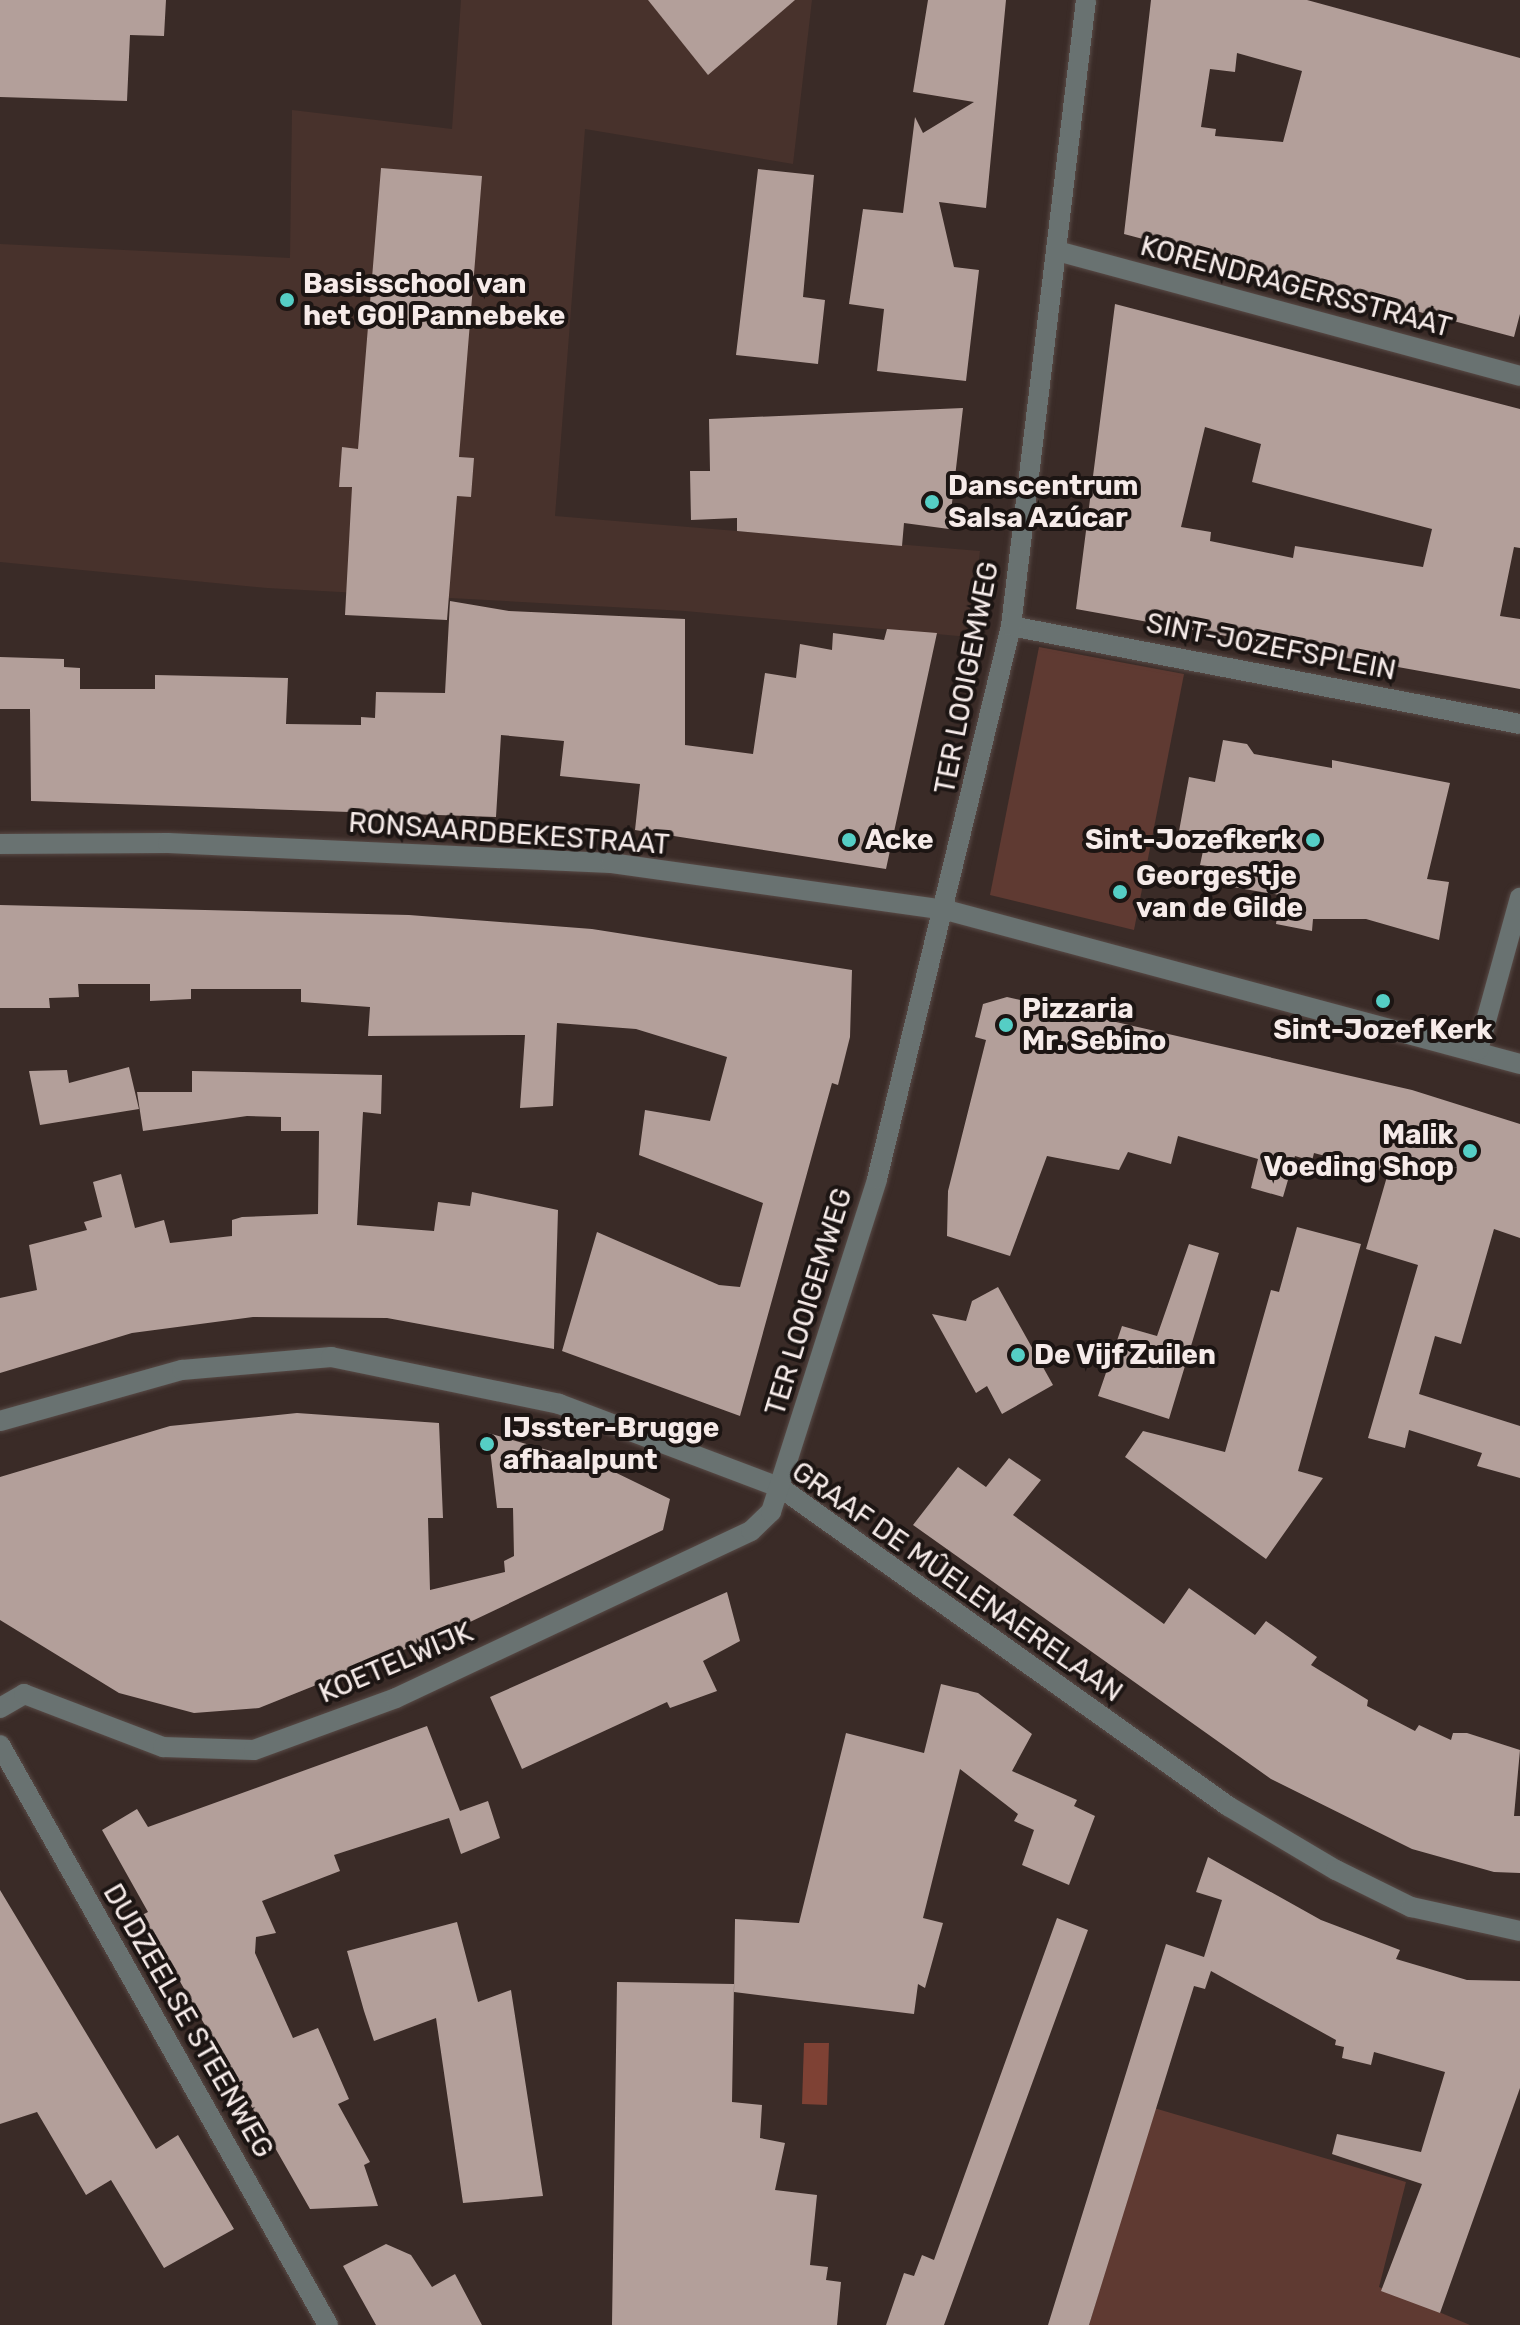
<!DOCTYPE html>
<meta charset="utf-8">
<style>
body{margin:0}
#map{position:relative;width:1520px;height:2325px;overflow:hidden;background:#3a2b27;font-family:Rubik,sans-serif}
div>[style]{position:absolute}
.built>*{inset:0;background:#48322c}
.green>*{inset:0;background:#5f3a32}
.water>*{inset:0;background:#7e4134}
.building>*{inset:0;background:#b39f9a}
.roads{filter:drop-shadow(0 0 2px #584a46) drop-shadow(0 0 2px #584a46)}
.minor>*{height:20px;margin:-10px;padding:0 10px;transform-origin:10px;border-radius:10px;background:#697271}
.dots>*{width:22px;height:22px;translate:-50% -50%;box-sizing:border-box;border:4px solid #1c1513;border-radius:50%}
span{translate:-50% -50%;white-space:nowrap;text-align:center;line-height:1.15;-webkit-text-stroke:8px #1c1513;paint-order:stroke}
.poi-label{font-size:28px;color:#f6ebe9;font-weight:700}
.left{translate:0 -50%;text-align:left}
.right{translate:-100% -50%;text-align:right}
.street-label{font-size:28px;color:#f6ebe9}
</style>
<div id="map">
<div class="built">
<div style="clip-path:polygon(461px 0,812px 0,793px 164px,585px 129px,555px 516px,980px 551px,969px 637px,685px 611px,267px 588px,0 562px,0 244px,290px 258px,292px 110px,452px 129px)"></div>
</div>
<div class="green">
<div style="clip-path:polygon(1039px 647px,1184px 674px,1134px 930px,990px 895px)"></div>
<div style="clip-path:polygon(1154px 2108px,1406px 2182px,1379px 2287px,1470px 2325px,1089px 2325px)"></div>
</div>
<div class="water">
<div style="clip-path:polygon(804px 2043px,829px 2043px,827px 2105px,802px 2104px)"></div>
</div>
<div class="building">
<div style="clip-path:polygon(0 0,166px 0,164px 36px,130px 35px,127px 101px,0 97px)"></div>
<div style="clip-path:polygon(648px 0,795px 0,708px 75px)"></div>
<div style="clip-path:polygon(928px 0,1006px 0,986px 208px,939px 202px,954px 267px,979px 270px,966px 381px,877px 371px,884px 309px,849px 304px,863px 209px,903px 213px,915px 117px,923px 133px,974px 102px,913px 92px)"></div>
<div style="clip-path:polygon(evenodd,1151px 0,1307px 0,1520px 58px,1520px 314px,1514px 337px,1124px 234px,1151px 0,1237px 53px,1302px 71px,1283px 142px,1215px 136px,1216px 129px,1201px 127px,1210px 69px,1235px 72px,1237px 53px)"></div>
<div style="clip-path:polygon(381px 168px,482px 176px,459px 457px,474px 458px,471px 497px,457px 496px,447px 620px,345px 615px,352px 487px,339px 487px,342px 447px,358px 449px)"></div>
<div style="clip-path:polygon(758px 169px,814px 175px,803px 297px,825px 300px,818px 364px,736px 355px)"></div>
<div style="clip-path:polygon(evenodd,1115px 304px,1520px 409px,1520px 548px,1514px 547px,1500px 616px,1520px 619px,1520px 689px,1076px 609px,1115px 304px,1205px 427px,1261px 444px,1252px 482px,1432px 529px,1423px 567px,1295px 546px,1293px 558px,1210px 541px,1211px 532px,1181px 527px,1205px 427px)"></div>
<div style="clip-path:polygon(963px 408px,949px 529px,904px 523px,902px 546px,737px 531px,737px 518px,691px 520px,690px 471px,710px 471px,709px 419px)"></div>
<div style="clip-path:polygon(450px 601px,509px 611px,685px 619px,685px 745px,753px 754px,765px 673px,796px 678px,800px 644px,832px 650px,833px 633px,884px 640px,887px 629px,937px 633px,886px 869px,635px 830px,640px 784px,560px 776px,564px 741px,501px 735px,496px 817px,31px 801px,30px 709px,0 709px,0 657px,64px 659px,64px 667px,80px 668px,80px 689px,155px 689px,155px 675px,288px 678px,286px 724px,361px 725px,361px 717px,375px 718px,376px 692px,445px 693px)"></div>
<div style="clip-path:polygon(1223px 740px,1247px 744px,1254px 754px,1332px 768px,1332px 760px,1450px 783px,1427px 879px,1449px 882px,1439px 940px,1366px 919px,1313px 919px,1312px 931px,1276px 924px,1280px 895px,1227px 886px,1230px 869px,1200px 865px,1203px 851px,1177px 842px,1189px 777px,1215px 782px)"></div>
<div style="clip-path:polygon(0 905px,409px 915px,592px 929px,852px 970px,850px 1037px,838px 1085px,832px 1083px,740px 1416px,562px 1351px,597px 1232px,719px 1285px,740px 1287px,763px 1203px,639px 1155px,645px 1110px,710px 1121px,727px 1057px,636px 1029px,557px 1023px,553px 1106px,520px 1108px,525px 1035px,368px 1036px,370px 1007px,301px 1002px,301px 989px,191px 989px,191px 999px,150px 1001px,150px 984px,78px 984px,79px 997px,49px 998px,50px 1008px,0 1008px)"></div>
<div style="clip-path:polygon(1007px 997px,1412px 1090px,1520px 1124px,1520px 1238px,1494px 1229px,1461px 1344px,1435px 1336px,1419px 1394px,1520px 1426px,1520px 1478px,1477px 1466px,1482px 1453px,1409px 1430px,1405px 1448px,1368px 1438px,1418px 1265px,1366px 1249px,1388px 1173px,1314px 1153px,1312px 1161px,1295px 1156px,1283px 1197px,1251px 1188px,1258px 1159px,1178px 1136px,1171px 1164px,1128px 1152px,1119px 1170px,1047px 1156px,1010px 1256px,947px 1236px,948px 1191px,986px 1040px,975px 1037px,983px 1004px)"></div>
<div style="clip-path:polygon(129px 1067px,139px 1109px,40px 1125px,29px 1071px,67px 1070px,69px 1083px)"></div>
<div style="clip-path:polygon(192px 1071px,382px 1075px,381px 1114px,363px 1112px,357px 1225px,434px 1231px,438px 1202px,470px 1206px,472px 1192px,558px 1210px,554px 1349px,387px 1318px,253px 1317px,132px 1333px,0 1373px,0 1298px,37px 1290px,29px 1245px,87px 1230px,84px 1222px,102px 1217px,93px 1182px,121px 1174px,135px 1228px,164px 1220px,170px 1243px,232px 1236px,232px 1220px,242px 1217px,318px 1214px,319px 1131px,281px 1131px,281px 1117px,247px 1116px,143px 1131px,137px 1092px,192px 1092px)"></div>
<div style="clip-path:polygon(1297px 1227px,1361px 1244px,1298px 1471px,1323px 1478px,1266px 1559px,1125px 1457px,1143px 1431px,1225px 1452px,1271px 1290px,1279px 1292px)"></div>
<div style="clip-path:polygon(1189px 1244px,1219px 1253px,1169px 1419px,1098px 1396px,1122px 1326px,1157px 1336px)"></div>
<div style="clip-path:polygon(998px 1287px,1053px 1385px,1002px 1414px,987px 1386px,976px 1393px,932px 1314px,966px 1321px,972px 1301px)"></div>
<div style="clip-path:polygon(297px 1413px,439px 1423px,443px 1518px,428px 1518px,430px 1590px,505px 1572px,504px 1561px,514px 1556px,513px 1508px,497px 1508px,488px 1433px,600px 1465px,670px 1499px,663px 1530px,451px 1631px,259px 1708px,194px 1713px,119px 1693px,0 1620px,0 1477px,170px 1426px)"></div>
<div style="clip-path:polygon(1009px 1458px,1041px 1480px,1013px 1515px,1164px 1624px,1189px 1588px,1255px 1635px,1266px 1621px,1317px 1657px,1311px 1665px,1368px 1700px,1367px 1706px,1415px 1731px,1419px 1725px,1451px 1740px,1453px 1733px,1467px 1733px,1520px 1750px,1514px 1816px,1520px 1816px,1520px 1873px,1494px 1872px,1412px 1849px,1271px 1779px,913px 1525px,958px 1467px,986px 1487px)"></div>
<div style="clip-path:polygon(727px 1592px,740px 1641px,703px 1661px,717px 1691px,670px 1708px,667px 1702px,522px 1769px,490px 1697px)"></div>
<div style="clip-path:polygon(941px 1684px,978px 1693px,1032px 1734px,1012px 1771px,1077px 1800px,1074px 1806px,1095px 1816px,1069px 1885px,1022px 1865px,1034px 1830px,1014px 1821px,1018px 1814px,960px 1769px,923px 1918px,943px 1923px,925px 1988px,918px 1984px,914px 2014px,734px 1992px,735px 1919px,799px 1923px,846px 1733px,924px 1753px)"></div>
<div style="clip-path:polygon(427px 1726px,460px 1811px,488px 1801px,500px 1838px,461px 1854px,449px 1818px,334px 1855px,340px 1871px,262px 1901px,276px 1933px,256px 1937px,255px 1953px,293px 2038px,318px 2028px,349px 2099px,338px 2104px,370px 2162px,364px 2165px,378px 2206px,310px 2209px,142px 1915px,148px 1912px,102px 1830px,137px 1809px,148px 1827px)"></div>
<div style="clip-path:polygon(1208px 1857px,1321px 1920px,1400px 1950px,1396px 1959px,1467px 1980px,1520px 1981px,1520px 2088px,1440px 2313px,1381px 2291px,1422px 2184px,1332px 2154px,1337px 2134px,1421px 2152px,1445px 2072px,1374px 2052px,1371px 2065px,1342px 2058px,1344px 2047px,1335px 2045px,1336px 2040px,1211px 1971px,1205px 1989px,1194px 1986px,1089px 2325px,1048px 2325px,1166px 1944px,1204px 1957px,1222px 1900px,1196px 1892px)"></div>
<div style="clip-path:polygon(0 1890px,156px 2149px,178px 2135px,234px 2229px,164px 2268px,111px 2180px,86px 2195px,37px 2112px,0 2124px)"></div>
<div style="clip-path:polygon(1057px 1918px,1088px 1930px,944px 2325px,886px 2325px,904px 2273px,914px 2276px,922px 2255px,934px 2260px)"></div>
<div style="clip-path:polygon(457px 1922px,478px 2002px,511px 1990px,543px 2196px,463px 2203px,436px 2018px,374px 2041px,364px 2011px,347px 1951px)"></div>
<div style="clip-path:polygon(617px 1982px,734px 1984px,732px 2102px,762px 2105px,760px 2138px,785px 2143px,775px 2190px,817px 2195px,810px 2265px,828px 2267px,826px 2280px,841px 2282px,837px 2325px,612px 2325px)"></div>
<div style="clip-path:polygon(386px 2244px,411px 2255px,432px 2287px,455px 2274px,482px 2325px,376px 2325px,343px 2266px)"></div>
</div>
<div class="roads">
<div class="minor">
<div style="left:1057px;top:251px;width:480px;rotate:15.1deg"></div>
<div style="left:1011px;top:626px;width:518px;rotate:10.9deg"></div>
<div style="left:0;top:844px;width:168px;rotate:-0.3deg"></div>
<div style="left:168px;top:843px;width:443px;rotate:2.6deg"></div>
<div style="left:611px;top:863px;width:338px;rotate:8deg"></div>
<div style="left:946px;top:910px;width:594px;rotate:15.02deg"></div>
<div style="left:1478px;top:1050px;width:158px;rotate:-74.6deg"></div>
<div style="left:0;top:1421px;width:189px;rotate:-15.7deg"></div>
<div style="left:182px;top:1370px;width:150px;rotate:-5deg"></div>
<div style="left:331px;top:1357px;width:233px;rotate:11.6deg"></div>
<div style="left:559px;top:1404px;width:237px;rotate:20.7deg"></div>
<div style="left:781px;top:1488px;width:549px;rotate:35.43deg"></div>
<div style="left:1228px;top:1806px;width:126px;rotate:30.7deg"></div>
<div style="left:1336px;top:1870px;width:84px;rotate:26.3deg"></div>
<div style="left:1411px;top:1907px;width:112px;rotate:12.4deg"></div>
<div style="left:0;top:1708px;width:28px;rotate:-30deg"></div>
<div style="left:24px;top:1694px;width:149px;rotate:20.9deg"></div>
<div style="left:163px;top:1747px;width:91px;rotate:1.9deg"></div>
<div style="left:254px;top:1750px;width:151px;rotate:-20.1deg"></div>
<div style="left:396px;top:1698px;width:392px;rotate:-25.2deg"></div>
<div style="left:751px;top:1531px;width:28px;rotate:-44deg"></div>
<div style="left:771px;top:1512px;width:349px;rotate:-72.3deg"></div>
<div style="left:877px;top:1179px;width:569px;rotate:-76.38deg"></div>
<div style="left:1011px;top:626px;width:630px;rotate:-83.17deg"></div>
<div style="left:0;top:1745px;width:666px;rotate:60.51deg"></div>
</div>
</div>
<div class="dots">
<div style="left:287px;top:300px;background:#55cec5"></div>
<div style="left:932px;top:502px;background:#55cec5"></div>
<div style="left:849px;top:840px;background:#55cec5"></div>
<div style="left:1313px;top:840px;background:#55cec5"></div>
<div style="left:1120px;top:892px;background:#55cec5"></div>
<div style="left:1383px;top:1001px;background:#55cec5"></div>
<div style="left:1006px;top:1025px;background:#55cec5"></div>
<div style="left:1470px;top:1151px;background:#55cec5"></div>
<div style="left:1018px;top:1355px;background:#55cec5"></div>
<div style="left:487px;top:1444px;background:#55cec5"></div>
</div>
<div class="poi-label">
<span class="left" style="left:303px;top:300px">Basisschool van<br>het GO! Pannebeke</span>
<span class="left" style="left:948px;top:502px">Danscentrum<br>Salsa Azúcar</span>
<span class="left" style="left:865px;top:840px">Acke</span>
<span class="right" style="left:1297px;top:840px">Sint-Jozefkerk</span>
<span class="left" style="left:1136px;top:892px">Georges'tje<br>van de Gilde</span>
<span class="left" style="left:1022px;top:1025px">Pizzaria<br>Mr. Sebino</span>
<span style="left:1383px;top:1030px">Sint-Jozef Kerk</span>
<span class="right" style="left:1454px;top:1151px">Malik<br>Voeding Shop</span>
<span class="left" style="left:1034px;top:1355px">De Vijf Zuilen</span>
<span class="left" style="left:503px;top:1444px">IJsster-Brugge<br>afhaalpunt</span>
</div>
<div class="street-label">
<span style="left:1296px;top:287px;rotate:15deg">KORENDRAGERSSTRAAT</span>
<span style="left:1271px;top:647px;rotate:11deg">SINT-JOZEFSPLEIN</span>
<span style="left:967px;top:678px;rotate:-79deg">TER LOOIGEMWEG</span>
<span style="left:509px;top:834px;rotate:4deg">RONSAARDBEKESTRAAT</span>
<span style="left:809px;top:1302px;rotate:-73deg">TER LOOIGEMWEG</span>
<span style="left:957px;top:1582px;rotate:35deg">GRAAF DE MÛELENAERELAAN</span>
<span style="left:396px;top:1663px;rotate:-23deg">KOETELWIJK</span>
<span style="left:188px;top:2021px;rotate:60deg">DUDZEELSE STEENWEG</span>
</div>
</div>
